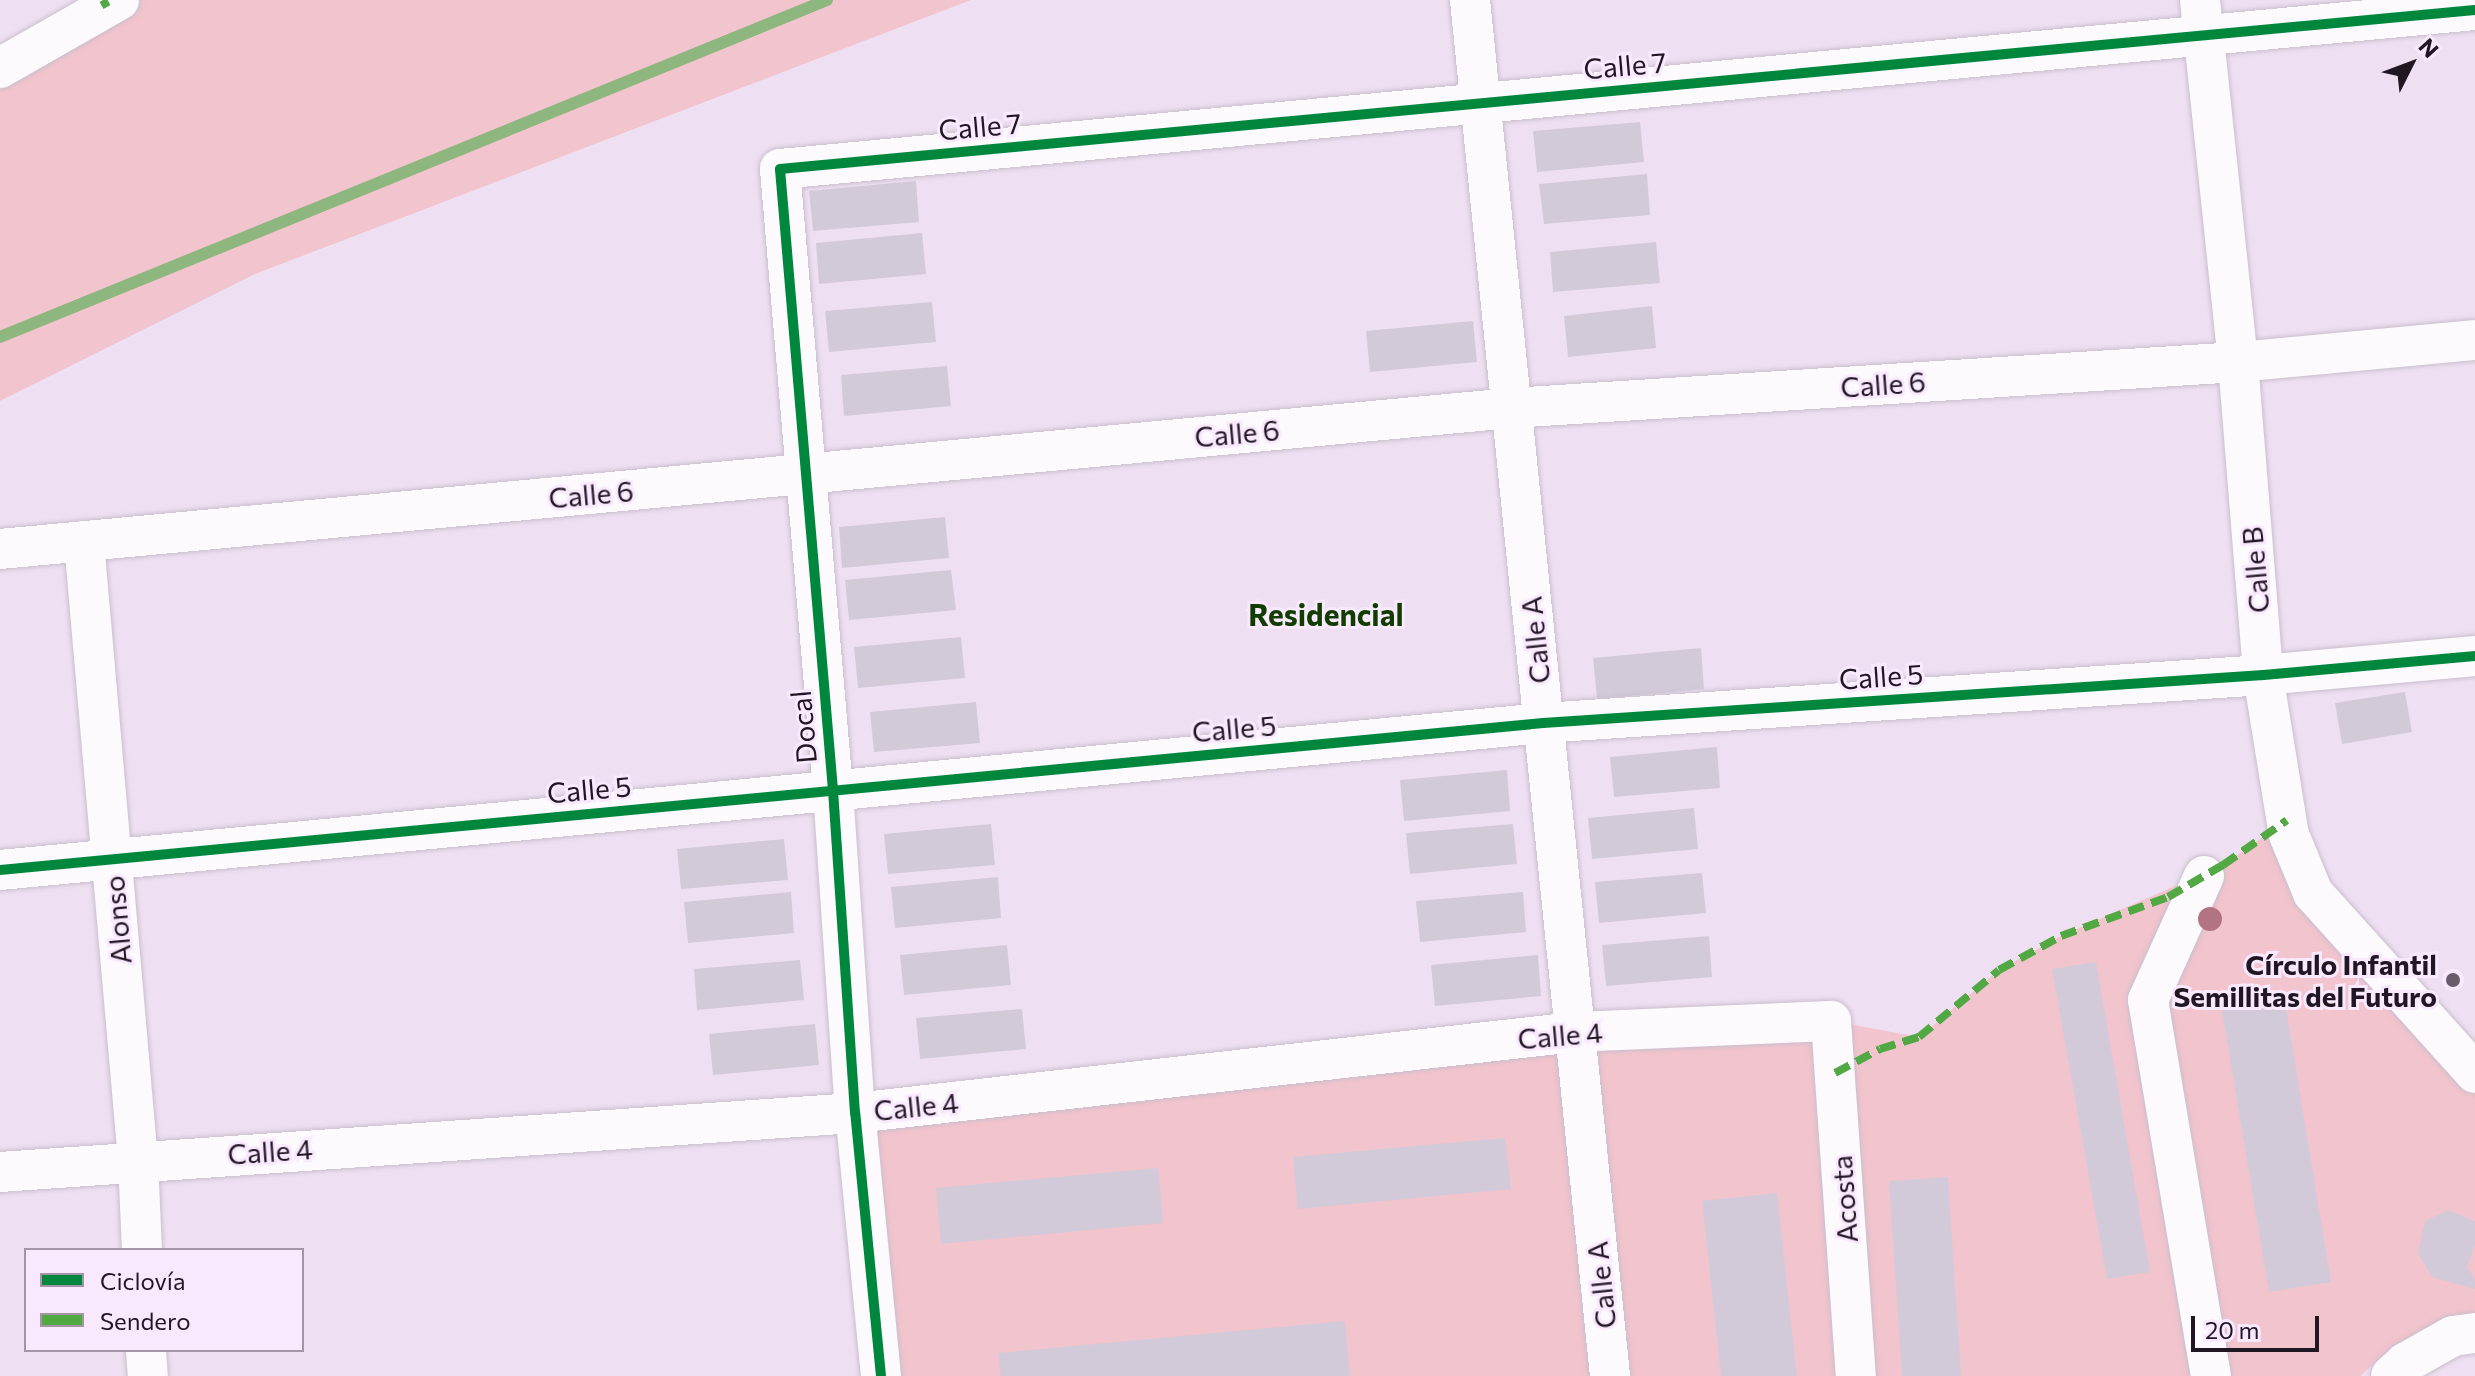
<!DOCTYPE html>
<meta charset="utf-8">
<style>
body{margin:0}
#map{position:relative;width:2475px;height:1376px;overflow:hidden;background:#eee0f2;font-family:Commissioner,sans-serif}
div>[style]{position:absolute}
.green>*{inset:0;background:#f2c4cd}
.stream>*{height:12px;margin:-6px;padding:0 6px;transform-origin:6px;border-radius:6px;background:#8db77e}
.building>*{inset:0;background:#d3cad9}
.roads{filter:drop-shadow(0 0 2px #c9becd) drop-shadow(0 0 2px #c9becd)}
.minor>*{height:40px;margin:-20px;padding:0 20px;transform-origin:20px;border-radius:20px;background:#fcfafd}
.quiet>*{height:8px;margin-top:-4px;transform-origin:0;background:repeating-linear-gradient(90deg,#52a943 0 16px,transparent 0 24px)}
.cycleway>*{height:10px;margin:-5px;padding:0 5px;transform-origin:5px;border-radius:5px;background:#00873e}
.trees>*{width:24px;height:24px;margin:-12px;border-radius:50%;background:#b27383}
.dots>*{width:22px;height:22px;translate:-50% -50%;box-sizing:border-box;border:4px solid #f9e9fe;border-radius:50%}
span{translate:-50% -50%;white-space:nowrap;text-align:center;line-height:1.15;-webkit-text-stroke:6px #f9e9fe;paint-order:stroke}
.street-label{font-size:28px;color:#211723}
.poi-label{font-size:28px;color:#211723;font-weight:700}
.right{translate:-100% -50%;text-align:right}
.neighbourhood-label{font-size:30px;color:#123d00;font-weight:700}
.legend{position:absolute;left:24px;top:1248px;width:280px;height:104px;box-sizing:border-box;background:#f9e9fe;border:2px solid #a395a6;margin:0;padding:10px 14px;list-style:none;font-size:24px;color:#211723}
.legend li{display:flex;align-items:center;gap:16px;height:40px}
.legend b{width:40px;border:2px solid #a395a6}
.north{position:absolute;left:2371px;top:24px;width:80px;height:80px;-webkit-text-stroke:6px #f9e9fe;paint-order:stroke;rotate:48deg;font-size:22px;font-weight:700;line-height:32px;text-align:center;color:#211723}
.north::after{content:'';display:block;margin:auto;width:28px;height:36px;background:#211723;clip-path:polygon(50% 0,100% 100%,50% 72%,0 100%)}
.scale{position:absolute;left:2191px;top:1316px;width:128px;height:36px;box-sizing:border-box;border:4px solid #211723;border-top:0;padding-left:10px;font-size:24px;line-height:28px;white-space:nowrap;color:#211723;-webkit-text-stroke:6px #f9e9fe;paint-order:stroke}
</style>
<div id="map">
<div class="green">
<div style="clip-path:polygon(120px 0,971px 0,255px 274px,0 401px,0 69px)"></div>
<div style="clip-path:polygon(2287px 820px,2313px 893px,2475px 1073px,2475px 1316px,2394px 1346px,2360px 1376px,881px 1376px,855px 1113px,1831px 1021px,1919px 1037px,1999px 970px,2061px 936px,2223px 865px)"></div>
</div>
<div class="stream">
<div style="left:0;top:337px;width:893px;rotate:-22.17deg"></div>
</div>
<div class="building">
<div style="clip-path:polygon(1640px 122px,1644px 162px,1537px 172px,1533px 131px)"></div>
<div style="clip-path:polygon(1647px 174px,1650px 215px,1544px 224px,1539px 184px)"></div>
<div style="clip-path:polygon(916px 181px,919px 222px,813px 231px,809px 191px)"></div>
<div style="clip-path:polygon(922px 233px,926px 274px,819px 284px,816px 243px)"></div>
<div style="clip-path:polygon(1656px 242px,1660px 283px,1553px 292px,1550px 252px)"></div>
<div style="clip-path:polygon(932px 302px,936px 342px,829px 352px,825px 311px)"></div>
<div style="clip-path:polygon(1652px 306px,1656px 348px,1568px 357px,1564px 316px)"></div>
<div style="clip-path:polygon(1473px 321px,1477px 362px,1370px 372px,1366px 331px)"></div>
<div style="clip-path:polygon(947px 366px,951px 406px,844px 416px,841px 375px)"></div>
<div style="clip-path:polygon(945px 517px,949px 558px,842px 568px,839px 527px)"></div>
<div style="clip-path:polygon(951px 570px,956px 610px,849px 620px,845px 580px)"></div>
<div style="clip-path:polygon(961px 637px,965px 678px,858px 688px,854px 647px)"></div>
<div style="clip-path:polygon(1701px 648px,1704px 689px,1597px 699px,1593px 658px)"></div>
<div style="clip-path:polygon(2405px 692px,2412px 732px,2342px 744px,2335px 703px)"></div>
<div style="clip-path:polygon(976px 702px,980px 743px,874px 752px,870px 712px)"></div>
<div style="clip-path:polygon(1717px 747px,1720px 788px,1614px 797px,1610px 757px)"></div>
<div style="clip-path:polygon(1507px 770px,1510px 811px,1404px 821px,1400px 780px)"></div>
<div style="clip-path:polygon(1694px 808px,1698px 849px,1592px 859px,1588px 818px)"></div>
<div style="clip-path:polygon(991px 824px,995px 865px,888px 874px,884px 834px)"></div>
<div style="clip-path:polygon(1513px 824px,1517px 864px,1410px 874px,1406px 833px)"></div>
<div style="clip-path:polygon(784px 839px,788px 880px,681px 889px,677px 849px)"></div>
<div style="clip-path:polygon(1702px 873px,1706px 913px,1599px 923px,1595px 882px)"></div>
<div style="clip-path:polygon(998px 877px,1001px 918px,895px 928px,891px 887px)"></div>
<div style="clip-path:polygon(791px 892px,794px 933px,688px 943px,684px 902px)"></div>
<div style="clip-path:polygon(1523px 892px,1526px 932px,1420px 942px,1416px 901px)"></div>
<div style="clip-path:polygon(1709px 936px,1712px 977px,1606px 986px,1602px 945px)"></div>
<div style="clip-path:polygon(1007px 945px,1011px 985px,904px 995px,900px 955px)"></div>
<div style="clip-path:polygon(1538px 955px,1541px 996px,1435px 1006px,1431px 965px)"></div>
<div style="clip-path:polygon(800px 960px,804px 1000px,697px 1010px,694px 969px)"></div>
<div style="clip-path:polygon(2096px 962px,2150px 1272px,2107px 1279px,2052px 969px)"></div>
<div style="clip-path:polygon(2284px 996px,2331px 1282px,2269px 1292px,2221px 1005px)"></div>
<div style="clip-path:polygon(1022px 1009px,1026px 1049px,920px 1059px,916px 1018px)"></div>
<div style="clip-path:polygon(815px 1024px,819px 1065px,713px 1075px,709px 1034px)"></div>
<div style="clip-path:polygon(1505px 1138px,1511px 1189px,1298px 1209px,1293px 1157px)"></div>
<div style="clip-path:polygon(1158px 1168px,1163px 1223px,941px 1244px,936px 1188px)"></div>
<div style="clip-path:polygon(1948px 1177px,1961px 1376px,1902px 1376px,1889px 1181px)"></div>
<div style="clip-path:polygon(1777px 1193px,1797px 1376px,1721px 1376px,1702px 1201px)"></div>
<div style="clip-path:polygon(2448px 1210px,2475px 1221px,2475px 1245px,2467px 1267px,2475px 1279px,2475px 1289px,2432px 1277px,2418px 1254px,2425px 1221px)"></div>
<div style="clip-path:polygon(1345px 1321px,1350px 1376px,1001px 1376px,998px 1353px)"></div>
</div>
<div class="roads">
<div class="minor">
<div style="left:1470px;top:0;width:1383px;rotate:84.19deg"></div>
<div style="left:2200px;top:0;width:364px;rotate:84deg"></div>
<div style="left:2238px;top:362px;width:314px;rotate:85.4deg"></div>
<div style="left:2263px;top:675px;width:162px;rotate:80.8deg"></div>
<div style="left:2289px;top:835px;width:63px;rotate:67.5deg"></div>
<div style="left:2313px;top:893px;width:242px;rotate:48deg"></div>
<div style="left:0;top:68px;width:137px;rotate:-29.7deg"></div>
<div style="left:84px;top:542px;width:620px;rotate:85.01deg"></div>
<div style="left:138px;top:1160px;width:90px;rotate:87.5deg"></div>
<div style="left:0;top:549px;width:1518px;rotate:-5.33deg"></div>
<div style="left:1511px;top:408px;width:728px;rotate:-3.62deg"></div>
<div style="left:2238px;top:362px;width:238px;rotate:-5.3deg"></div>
<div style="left:0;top:870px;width:1550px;rotate:-5.44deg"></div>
<div style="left:1543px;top:723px;width:722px;rotate:-3.81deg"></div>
<div style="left:2263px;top:675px;width:213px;rotate:-5.1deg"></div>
<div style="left:2204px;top:876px;width:136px;rotate:114.3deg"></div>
<div style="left:2148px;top:1000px;width:381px;rotate:80.5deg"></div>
<div style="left:0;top:1172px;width:857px;rotate:-3.95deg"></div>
<div style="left:855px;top:1113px;width:725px;rotate:-6.42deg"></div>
<div style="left:1575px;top:1032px;width:256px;rotate:-2.5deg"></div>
<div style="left:1831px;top:1021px;width:356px;rotate:86deg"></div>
<div style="left:146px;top:1350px;width:26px;rotate:86deg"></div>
<div style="left:881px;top:1376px;width:264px;rotate:-95.6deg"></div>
<div style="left:855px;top:1113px;width:324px;rotate:-93.9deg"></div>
<div style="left:833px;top:790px;width:623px;rotate:-94.88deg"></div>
<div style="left:780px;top:169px;width:1702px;rotate:-5.36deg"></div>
<div style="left:2391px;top:1376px;width:19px;rotate:-43deg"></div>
<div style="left:2405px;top:1363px;width:55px;rotate:-29.4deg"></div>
<div style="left:2453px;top:1336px;width:22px;rotate:-8deg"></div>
</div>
</div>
<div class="quiet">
<div style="left:103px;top:0;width:8px;rotate:60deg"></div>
<div style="left:1835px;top:1073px;width:51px;rotate:-28.1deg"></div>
<div style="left:1880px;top:1049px;width:41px;rotate:-17.1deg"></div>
<div style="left:1919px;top:1037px;width:104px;rotate:-39.9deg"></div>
<div style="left:1999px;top:970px;width:71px;rotate:-28.7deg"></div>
<div style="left:2061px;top:936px;width:114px;rotate:-20deg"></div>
<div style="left:2168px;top:897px;width:64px;rotate:-30.2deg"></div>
<div style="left:2223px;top:865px;width:78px;rotate:-35.1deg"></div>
</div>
<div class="cycleway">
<div style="left:0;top:870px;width:1550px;rotate:-5.44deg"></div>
<div style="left:1543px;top:723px;width:722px;rotate:-3.81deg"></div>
<div style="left:2263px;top:675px;width:213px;rotate:-5.1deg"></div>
<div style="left:881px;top:1376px;width:264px;rotate:-95.6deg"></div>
<div style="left:855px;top:1113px;width:324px;rotate:-93.9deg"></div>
<div style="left:833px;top:790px;width:623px;rotate:-94.88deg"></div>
<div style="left:780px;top:169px;width:1702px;rotate:-5.36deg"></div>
</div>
<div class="trees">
<div style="left:2210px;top:919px"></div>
</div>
<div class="dots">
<div style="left:2453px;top:980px;background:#695d6b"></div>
</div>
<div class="street-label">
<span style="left:1625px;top:65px;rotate:-5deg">Calle 7</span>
<span style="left:980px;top:126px;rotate:-5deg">Calle 7</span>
<span style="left:1883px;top:384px;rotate:-4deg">Calle 6</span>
<span style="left:1237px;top:433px;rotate:-5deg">Calle 6</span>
<span style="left:591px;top:494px;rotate:-5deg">Calle 6</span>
<span style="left:2255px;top:570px;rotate:-95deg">Calle B</span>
<span style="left:1535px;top:640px;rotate:-96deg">Calle A</span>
<span style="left:1881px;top:676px;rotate:-4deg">Calle 5</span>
<span style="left:803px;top:727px;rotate:-95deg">Docal</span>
<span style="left:1234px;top:728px;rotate:-5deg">Calle 5</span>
<span style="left:589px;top:789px;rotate:-5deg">Calle 5</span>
<span style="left:117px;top:920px;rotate:-95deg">Alonso</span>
<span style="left:1560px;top:1035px;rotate:-5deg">Calle 4</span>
<span style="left:916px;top:1106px;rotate:-6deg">Calle 4</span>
<span style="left:270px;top:1151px;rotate:-4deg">Calle 4</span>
<span style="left:1844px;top:1199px;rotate:-94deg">Acosta</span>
<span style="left:1601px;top:1285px;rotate:-96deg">Calle A</span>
</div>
<div class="poi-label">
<span class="right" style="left:2437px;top:980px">Círculo Infantil<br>Semillitas del Futuro</span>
</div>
<div class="neighbourhood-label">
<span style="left:1326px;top:614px">Residencial</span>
</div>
<ul class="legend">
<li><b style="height:10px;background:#00873e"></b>Ciclovía</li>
<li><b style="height:10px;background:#52a943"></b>Sendero</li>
</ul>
<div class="north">N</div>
<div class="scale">20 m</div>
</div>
